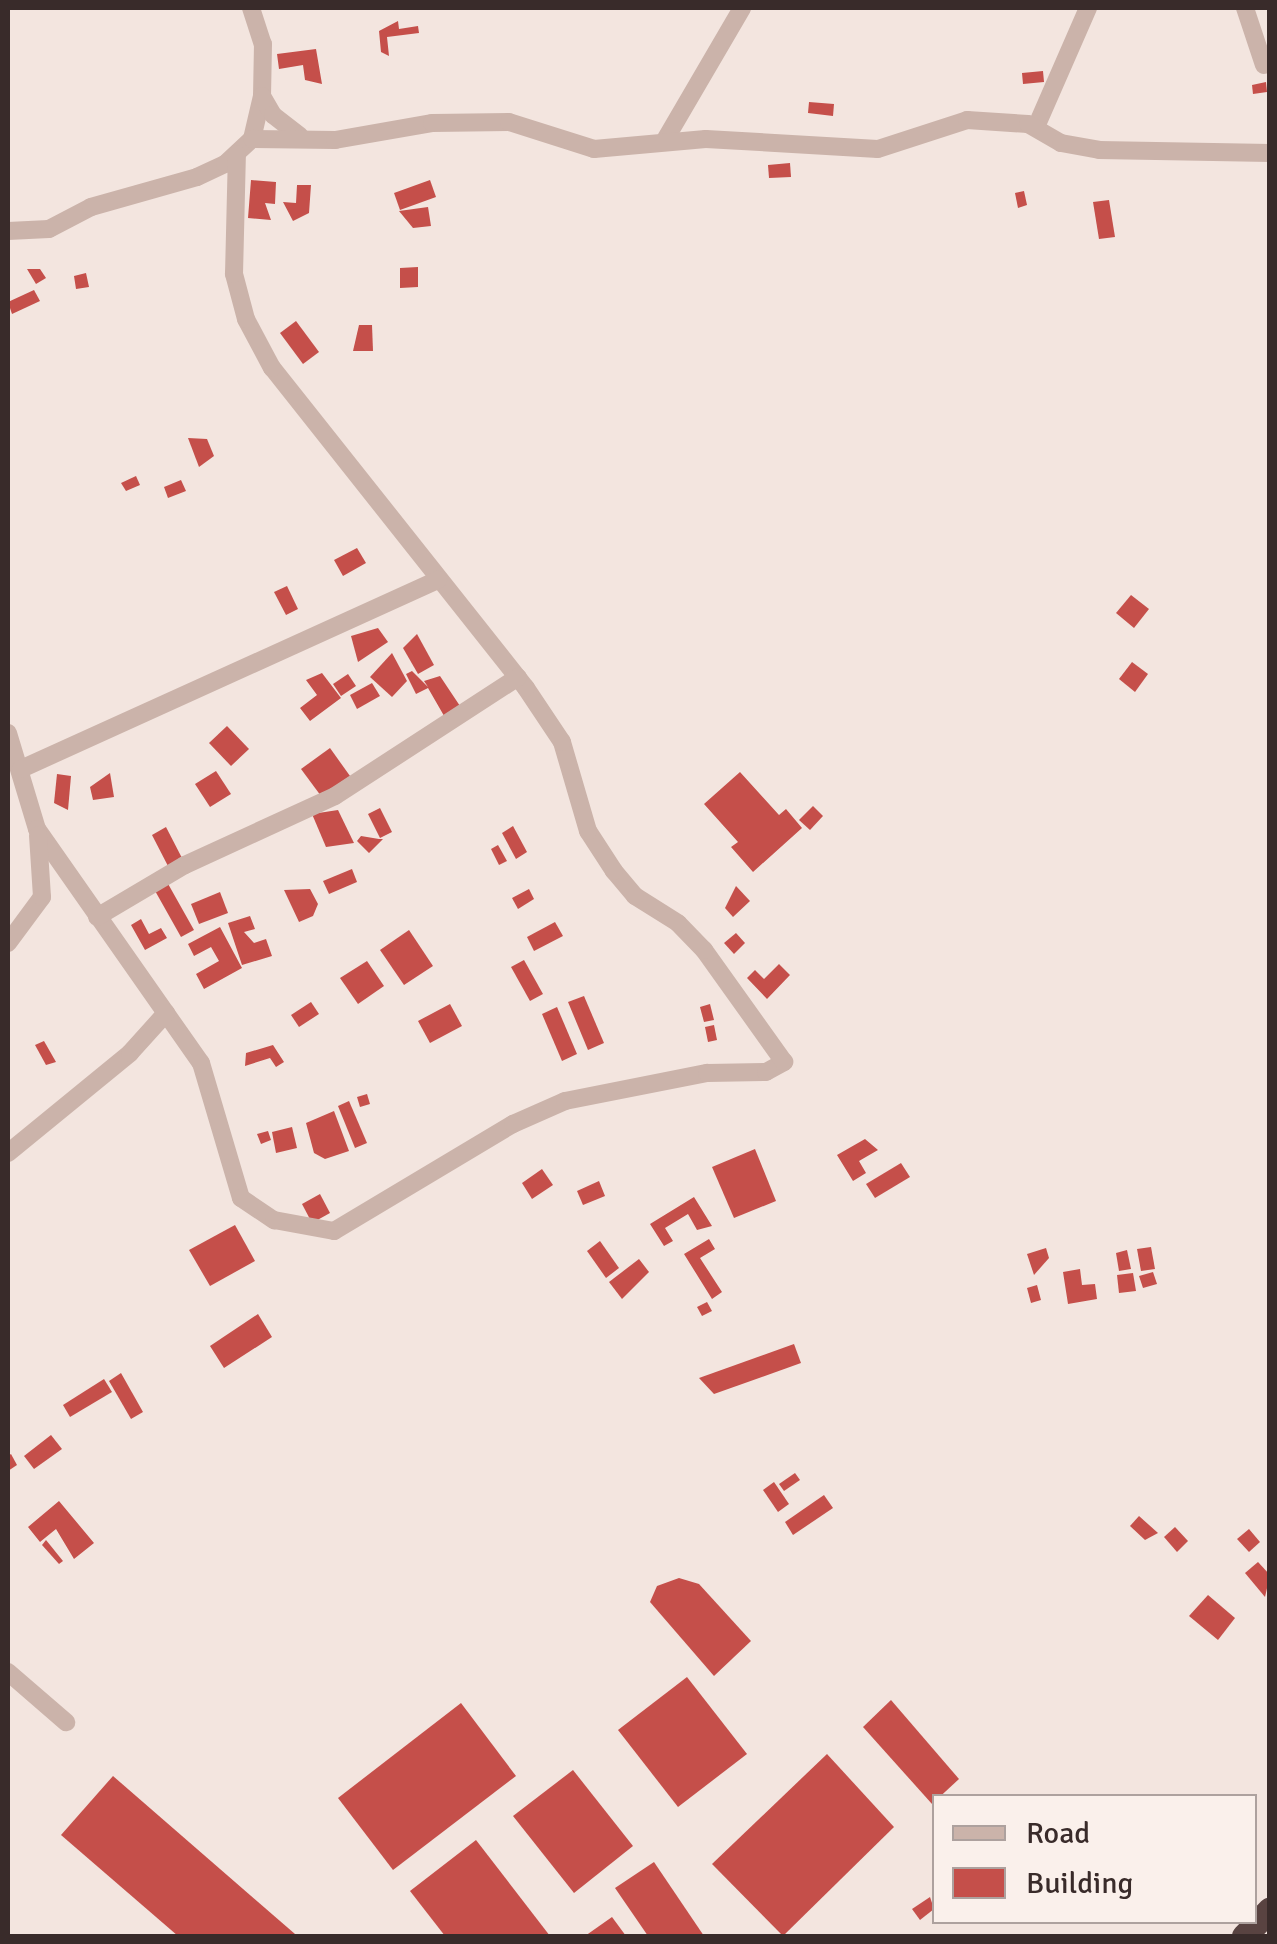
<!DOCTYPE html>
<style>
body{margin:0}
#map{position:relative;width:1277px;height:1944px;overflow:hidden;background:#f3e5df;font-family:Signika,sans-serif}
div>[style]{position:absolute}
.building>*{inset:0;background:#c54f4a}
.minor>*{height:18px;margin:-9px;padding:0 9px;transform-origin:9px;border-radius:9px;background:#cbb3aa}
.highway>*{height:25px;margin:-12.5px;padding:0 12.5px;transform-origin:12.5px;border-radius:12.5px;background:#594341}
span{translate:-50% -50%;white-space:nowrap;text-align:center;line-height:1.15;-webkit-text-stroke:10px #faf0eb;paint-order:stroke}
.frame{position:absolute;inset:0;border:10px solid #392b2a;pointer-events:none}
.legend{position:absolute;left:932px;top:1794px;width:325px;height:130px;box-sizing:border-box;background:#faf0eb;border:2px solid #ada19e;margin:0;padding:12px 18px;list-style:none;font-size:30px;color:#392b2a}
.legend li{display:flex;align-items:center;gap:20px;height:50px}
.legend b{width:50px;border:2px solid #ada19e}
</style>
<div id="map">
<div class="building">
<div style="clip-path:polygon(398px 21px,399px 29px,418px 26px,419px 33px,387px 37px,389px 56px,381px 52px,379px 31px)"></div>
<div style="clip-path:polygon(316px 49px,322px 84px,305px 80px,303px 65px,279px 69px,277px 54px)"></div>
<div style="clip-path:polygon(1043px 71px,1044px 82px,1023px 84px,1022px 73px)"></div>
<div style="clip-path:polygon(1266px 82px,1267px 92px,1253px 94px,1252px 85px)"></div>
<div style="clip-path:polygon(809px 102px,834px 104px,833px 116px,808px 113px)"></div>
<div style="clip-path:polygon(790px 163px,791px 177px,769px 178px,768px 165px)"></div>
<div style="clip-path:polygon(251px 180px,276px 182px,275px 204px,265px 203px,271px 220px,248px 218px)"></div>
<div style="clip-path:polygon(430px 180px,436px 197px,400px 210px,394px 193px)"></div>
<div style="clip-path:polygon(297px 185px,311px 185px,309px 213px,293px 221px,283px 202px,296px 203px)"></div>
<div style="clip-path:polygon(1024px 191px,1027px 205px,1018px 208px,1015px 193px)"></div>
<div style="clip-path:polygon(1109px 200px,1115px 237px,1099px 239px,1093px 202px)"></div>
<div style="clip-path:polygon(428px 207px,431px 226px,413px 228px,399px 211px)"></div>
<div style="clip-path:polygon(418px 267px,418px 287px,400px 288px,400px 268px)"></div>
<div style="clip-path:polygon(27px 269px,40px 269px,46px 278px,36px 284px)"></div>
<div style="clip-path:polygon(86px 273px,89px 287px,76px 289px,74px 276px)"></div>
<div style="clip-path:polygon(34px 290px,40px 301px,12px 314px,8px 302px)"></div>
<div style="clip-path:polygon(296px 321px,319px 352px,303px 364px,280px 333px)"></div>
<div style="clip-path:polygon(359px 325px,372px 325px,373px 351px,353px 351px)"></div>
<div style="clip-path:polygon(188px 438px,207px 439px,214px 456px,199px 467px)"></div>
<div style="clip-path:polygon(136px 476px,140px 485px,126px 491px,121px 483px)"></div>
<div style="clip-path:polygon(181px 480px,186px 491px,168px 498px,164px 487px)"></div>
<div style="clip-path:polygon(357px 548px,366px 563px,343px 576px,334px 560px)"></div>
<div style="clip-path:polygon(287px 586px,298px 609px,286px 615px,274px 592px)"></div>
<div style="clip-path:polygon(1131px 595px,1149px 609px,1134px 628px,1116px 613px)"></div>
<div style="clip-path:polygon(378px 628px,388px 642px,358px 662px,351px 636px)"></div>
<div style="clip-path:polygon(417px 634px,434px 665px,418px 674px,403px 648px)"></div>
<div style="clip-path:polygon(392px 653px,407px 681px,392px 697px,370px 677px)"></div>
<div style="clip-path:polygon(1132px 662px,1148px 674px,1135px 692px,1119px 679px)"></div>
<div style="clip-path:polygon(412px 671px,428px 687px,424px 681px,440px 676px,462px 709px,447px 721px,428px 688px,416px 694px,406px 674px)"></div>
<div style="clip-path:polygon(322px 673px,341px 698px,310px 721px,300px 708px,317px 695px,306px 680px)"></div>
<div style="clip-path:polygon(348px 674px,356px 686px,341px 696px,333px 684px)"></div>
<div style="clip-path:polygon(372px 683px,380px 696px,357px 709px,350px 695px)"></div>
<div style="clip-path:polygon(227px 726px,249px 749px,231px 766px,209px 743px)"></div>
<div style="clip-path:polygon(330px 748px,350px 776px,321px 796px,301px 769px)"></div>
<div style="clip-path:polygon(216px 771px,231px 794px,210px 807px,195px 784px)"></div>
<div style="clip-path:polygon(740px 772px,779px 815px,786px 809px,802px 828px,753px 872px,731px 847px,738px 842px,704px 804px)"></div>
<div style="clip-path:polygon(110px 773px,114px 797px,93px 800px,90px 787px)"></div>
<div style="clip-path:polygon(57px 774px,71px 776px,68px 810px,54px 803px)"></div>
<div style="clip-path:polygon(813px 806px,823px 816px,810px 830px,799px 820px)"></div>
<div style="clip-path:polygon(380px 808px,392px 832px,380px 838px,368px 814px)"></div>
<div style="clip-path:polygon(338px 810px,354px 843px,326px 847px,312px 814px)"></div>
<div style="clip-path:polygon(513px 826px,527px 852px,516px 859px,502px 833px)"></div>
<div style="clip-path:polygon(166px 827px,183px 860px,169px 868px,152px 835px)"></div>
<div style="clip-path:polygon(361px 836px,379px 839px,383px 839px,369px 853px,357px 841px)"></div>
<div style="clip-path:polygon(498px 845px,507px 861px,499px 865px,491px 849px)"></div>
<div style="clip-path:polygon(352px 869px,357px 882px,329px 894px,323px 881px)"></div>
<div style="clip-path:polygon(167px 882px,194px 930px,181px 937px,154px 889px)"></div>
<div style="clip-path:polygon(736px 886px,750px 901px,733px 917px,725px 908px)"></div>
<div style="clip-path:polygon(310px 889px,318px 904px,313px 916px,299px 922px,284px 890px)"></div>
<div style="clip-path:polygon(529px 889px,534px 899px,518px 909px,512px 898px)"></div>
<div style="clip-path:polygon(220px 892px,228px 913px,199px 924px,191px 904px)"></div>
<div style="clip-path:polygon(250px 916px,255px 929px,244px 932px,254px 943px,266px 939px,272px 956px,242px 965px,228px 923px)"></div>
<div style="clip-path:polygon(141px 919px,149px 934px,161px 928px,167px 938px,145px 950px,131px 925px)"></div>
<div style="clip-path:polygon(555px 922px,563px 936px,534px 951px,527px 937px)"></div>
<div style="clip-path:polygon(220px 927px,242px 968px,204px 989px,196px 974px,219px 961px,211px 947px,194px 956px,188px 944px)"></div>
<div style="clip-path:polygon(409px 930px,433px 966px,404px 985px,380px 950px)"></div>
<div style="clip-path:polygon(736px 933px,745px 943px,734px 954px,724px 943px)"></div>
<div style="clip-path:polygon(524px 960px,543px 994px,530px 1001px,511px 967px)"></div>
<div style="clip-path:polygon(367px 961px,384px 986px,358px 1004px,340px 978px)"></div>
<div style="clip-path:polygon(779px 964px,790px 975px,767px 999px,747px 978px,755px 970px,764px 979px)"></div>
<div style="clip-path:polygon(584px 996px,604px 1043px,588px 1050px,568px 1002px)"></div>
<div style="clip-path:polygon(311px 1002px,319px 1014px,299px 1027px,291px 1015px)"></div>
<div style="clip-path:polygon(450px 1004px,462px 1026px,430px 1043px,418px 1021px)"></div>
<div style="clip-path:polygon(710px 1004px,714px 1020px,704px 1022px,700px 1007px)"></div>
<div style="clip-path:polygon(557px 1007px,577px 1054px,562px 1061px,542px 1014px)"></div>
<div style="clip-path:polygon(714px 1025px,717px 1040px,708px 1042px,705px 1027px)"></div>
<div style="clip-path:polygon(44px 1041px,56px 1062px,46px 1065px,35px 1045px)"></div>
<div style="clip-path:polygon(273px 1045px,284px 1062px,276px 1067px,270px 1058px,245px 1066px,246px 1053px)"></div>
<div style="clip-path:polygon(367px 1094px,370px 1104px,360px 1107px,357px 1097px)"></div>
<div style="clip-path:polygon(349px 1101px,367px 1143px,355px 1148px,338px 1106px)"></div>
<div style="clip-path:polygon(334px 1111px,349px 1151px,325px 1159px,314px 1153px,306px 1123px)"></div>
<div style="clip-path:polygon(292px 1127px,297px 1148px,276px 1153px,272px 1132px)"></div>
<div style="clip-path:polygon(268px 1131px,271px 1140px,261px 1144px,257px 1134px)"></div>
<div style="clip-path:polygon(865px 1139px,878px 1150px,859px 1161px,866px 1173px,853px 1181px,837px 1155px)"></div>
<div style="clip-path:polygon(755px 1149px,776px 1201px,734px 1218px,712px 1167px)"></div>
<div style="clip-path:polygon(901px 1163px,910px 1177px,875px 1198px,866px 1184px)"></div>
<div style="clip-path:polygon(542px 1169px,553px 1185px,532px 1199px,522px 1183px)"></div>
<div style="clip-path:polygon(599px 1181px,605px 1196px,583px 1205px,577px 1191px)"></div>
<div style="clip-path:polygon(320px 1194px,330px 1213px,312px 1223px,302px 1204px)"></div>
<div style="clip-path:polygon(694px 1197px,712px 1226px,697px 1230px,688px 1214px,665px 1228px,673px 1241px,664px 1246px,650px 1224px)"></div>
<div style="clip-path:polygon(235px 1225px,255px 1261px,210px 1286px,189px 1250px)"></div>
<div style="clip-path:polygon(709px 1239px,715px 1249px,700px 1258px,722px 1292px,712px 1299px,684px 1254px)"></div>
<div style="clip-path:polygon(600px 1241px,619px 1268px,606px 1278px,587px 1251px)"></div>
<div style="clip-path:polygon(1151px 1247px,1155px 1269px,1141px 1271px,1137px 1249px)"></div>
<div style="clip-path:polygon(1046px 1248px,1049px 1258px,1034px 1275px,1027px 1254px)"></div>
<div style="clip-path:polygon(1127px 1250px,1131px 1269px,1119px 1271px,1116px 1253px)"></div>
<div style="clip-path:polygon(639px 1259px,649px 1272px,622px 1299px,609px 1282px)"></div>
<div style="clip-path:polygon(1080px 1269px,1082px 1285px,1095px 1284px,1097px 1299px,1068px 1304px,1063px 1272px)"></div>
<div style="clip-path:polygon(1153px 1272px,1157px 1284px,1143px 1288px,1139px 1276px)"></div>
<div style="clip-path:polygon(1133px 1273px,1136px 1291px,1119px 1293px,1117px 1275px)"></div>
<div style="clip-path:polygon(1037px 1285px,1041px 1300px,1031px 1303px,1027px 1288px)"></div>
<div style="clip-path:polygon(707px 1302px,712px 1311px,702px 1316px,697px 1307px)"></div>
<div style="clip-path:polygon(258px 1314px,272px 1337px,224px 1368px,210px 1346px)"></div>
<div style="clip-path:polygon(794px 1344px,801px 1363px,714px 1394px,699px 1378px)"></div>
<div style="clip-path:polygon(121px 1373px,143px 1412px,131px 1419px,109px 1381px)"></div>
<div style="clip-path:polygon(104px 1379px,112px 1392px,70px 1417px,63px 1405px)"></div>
<div style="clip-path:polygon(51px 1435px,62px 1449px,34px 1469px,24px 1456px)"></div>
<div style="clip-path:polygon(11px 1454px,17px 1465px,8px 1471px,8px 1456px)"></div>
<div style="clip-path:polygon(795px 1473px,800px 1480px,784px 1491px,779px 1484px)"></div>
<div style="clip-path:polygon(774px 1482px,789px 1504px,778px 1512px,763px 1490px)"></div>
<div style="clip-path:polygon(824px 1495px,833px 1508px,793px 1535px,785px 1522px)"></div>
<div style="clip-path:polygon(59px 1501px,94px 1543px,74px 1559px,56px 1529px,40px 1542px,28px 1527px)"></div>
<div style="clip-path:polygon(1139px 1516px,1158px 1533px,1145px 1540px,1130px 1526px)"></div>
<div style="clip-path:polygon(1175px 1527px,1188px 1541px,1177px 1552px,1164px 1537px)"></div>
<div style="clip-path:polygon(1249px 1529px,1260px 1542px,1249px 1552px,1237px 1539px)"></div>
<div style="clip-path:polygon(46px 1540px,63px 1561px,59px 1564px,42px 1545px)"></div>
<div style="clip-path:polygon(1258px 1562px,1270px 1575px,1265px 1597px,1245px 1573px)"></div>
<div style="clip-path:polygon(679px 1578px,699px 1584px,751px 1641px,714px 1676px,650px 1602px,657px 1586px)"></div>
<div style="clip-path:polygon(1208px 1595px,1235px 1618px,1218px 1640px,1189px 1616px)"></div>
<div style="clip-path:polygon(687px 1677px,747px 1754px,678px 1807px,618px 1730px)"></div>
<div style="clip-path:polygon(891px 1700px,959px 1779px,932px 1804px,863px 1727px)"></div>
<div style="clip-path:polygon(461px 1703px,516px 1776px,393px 1870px,338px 1798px)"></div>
<div style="clip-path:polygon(827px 1754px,894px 1827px,783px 1936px,712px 1864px)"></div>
<div style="clip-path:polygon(573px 1770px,633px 1846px,574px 1893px,513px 1816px)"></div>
<div style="clip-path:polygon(113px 1776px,295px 1934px,293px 1936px,178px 1936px,61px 1835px)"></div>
<div style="clip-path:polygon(476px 1840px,550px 1936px,445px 1936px,410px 1891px)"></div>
<div style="clip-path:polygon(654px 1862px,704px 1936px,648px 1936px,615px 1888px)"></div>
<div style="clip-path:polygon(930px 1897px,934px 1909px,920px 1920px,912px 1909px)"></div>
<div style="clip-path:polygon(612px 1917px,626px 1936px,585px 1936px)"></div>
</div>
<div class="minor">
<div style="left:251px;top:8px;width:38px;rotate:72deg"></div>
<div style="left:263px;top:44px;width:52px;rotate:91.1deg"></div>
<div style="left:262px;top:96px;width:44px;rotate:103.1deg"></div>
<div style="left:1245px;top:8px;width:60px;rotate:71.6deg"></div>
<div style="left:262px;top:96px;width:22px;rotate:60deg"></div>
<div style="left:273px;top:115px;width:34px;rotate:38deg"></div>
<div style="left:1036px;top:127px;width:130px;rotate:-66.4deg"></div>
<div style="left:665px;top:140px;width:153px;rotate:-59.7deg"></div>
<div style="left:8px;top:231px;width:41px;rotate:-2.8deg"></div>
<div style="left:49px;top:229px;width:47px;rotate:-27.6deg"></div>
<div style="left:91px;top:207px;width:110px;rotate:-15.8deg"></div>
<div style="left:197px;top:177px;width:31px;rotate:-25deg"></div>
<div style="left:225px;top:164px;width:37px;rotate:-43deg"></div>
<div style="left:252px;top:139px;width:83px;rotate:0.7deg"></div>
<div style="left:335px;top:140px;width:98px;rotate:-9.9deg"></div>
<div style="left:432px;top:123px;width:77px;rotate:-0.7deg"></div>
<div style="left:509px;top:122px;width:89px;rotate:17.6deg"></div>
<div style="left:594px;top:149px;width:112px;rotate:-5.1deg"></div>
<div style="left:706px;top:139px;width:172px;rotate:3.3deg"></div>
<div style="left:878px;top:149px;width:94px;rotate:-18deg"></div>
<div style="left:967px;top:120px;width:61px;rotate:3.8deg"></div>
<div style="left:1028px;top:124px;width:38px;rotate:30deg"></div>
<div style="left:1061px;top:143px;width:39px;rotate:10deg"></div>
<div style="left:1099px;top:150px;width:171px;rotate:1deg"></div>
<div style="left:8px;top:733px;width:100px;rotate:73.2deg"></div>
<div style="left:37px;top:829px;width:286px;rotate:55deg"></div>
<div style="left:201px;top:1063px;width:141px;rotate:73.5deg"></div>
<div style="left:241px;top:1198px;width:40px;rotate:34deg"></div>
<div style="left:274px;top:1220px;width:61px;rotate:10.4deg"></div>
<div style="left:334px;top:1231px;width:209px;rotate:-30.9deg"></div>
<div style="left:513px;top:1124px;width:57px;rotate:-23.9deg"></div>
<div style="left:565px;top:1101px;width:145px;rotate:-11.2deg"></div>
<div style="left:707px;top:1073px;width:59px;rotate:-1deg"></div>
<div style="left:766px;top:1072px;width:21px;rotate:-29deg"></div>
<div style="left:784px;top:1062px;width:138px;rotate:-125.5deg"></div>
<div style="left:704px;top:950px;width:37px;rotate:-134deg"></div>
<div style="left:678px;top:923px;width:51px;rotate:-147.9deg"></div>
<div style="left:635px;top:896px;width:33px;rotate:-130deg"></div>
<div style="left:614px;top:871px;width:48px;rotate:-123deg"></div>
<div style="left:588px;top:831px;width:93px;rotate:-106.3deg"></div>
<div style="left:562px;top:742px;width:65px;rotate:-123.7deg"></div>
<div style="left:526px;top:688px;width:409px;rotate:-128.4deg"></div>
<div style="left:272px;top:368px;width:55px;rotate:-118deg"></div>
<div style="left:246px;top:319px;width:47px;rotate:-104.9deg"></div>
<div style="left:234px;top:274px;width:120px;rotate:-88.6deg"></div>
<div style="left:21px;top:769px;width:458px;rotate:-24.4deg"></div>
<div style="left:97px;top:917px;width:102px;rotate:-30.6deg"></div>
<div style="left:185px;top:865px;width:165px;rotate:-24.7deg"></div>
<div style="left:335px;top:796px;width:218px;rotate:-33deg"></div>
<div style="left:8px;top:943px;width:57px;rotate:-53.5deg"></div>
<div style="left:42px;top:897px;width:62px;rotate:-93.7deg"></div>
<div style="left:8px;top:1153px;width:158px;rotate:-39.3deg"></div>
<div style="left:130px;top:1053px;width:54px;rotate:-48deg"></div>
<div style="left:8px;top:1672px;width:77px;rotate:40.8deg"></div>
</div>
<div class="highway">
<div style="left:1244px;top:1936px;width:37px;rotate:-46deg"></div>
</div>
<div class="frame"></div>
<ul class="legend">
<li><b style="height:12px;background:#cbb3aa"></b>Road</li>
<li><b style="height:28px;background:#c54f4a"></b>Building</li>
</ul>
</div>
